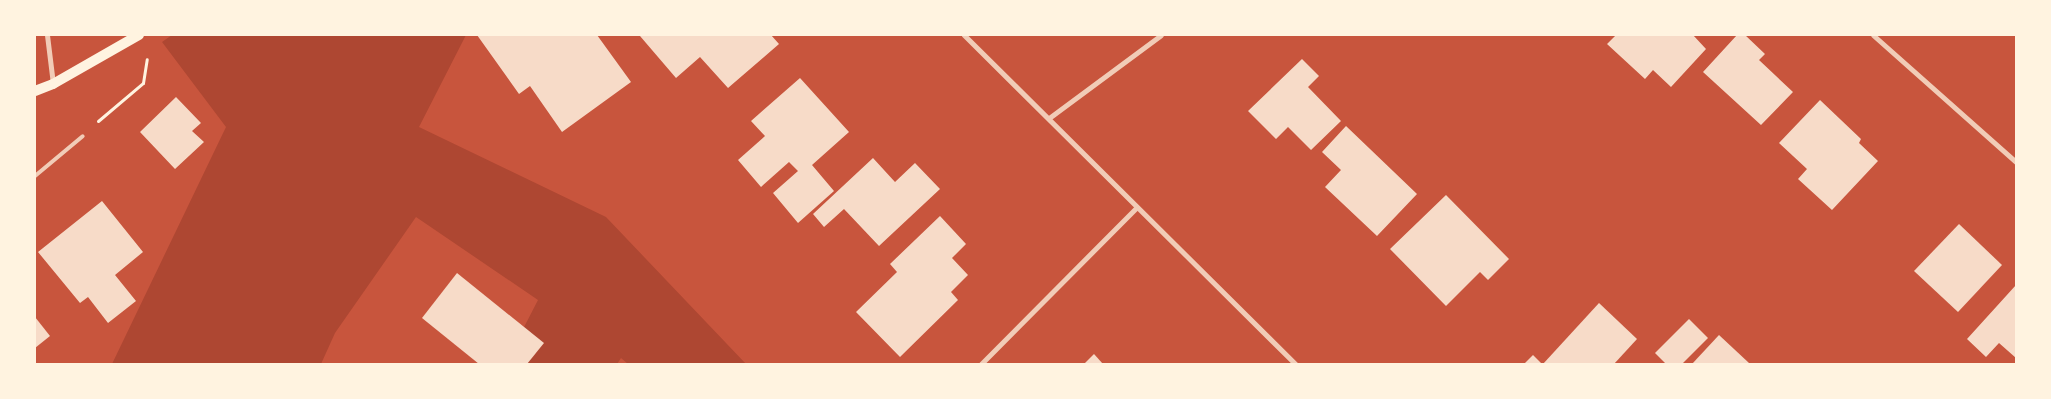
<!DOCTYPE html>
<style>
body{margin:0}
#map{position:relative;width:2051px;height:399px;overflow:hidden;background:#c8553d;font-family:Montserrat,sans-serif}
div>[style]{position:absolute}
.green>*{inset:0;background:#ae4732}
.building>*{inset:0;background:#f7dbc8}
.path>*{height:3px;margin:-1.5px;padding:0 1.5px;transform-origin:1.5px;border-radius:1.5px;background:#fff3e0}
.service>*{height:4px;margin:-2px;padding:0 2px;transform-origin:2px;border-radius:2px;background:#f1ccb7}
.minor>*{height:5px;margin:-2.5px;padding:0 2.5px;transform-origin:2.5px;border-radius:2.5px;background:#f1ccb7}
.secondary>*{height:10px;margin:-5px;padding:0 5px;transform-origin:5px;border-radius:5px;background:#fff3e0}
span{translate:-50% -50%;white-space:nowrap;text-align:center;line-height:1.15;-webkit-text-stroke:4px #fff3e0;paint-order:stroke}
.frame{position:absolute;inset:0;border:36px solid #fff3e0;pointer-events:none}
</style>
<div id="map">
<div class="green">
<div style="clip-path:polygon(172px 35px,466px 35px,419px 127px,606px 217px,746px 364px,628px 364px,621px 358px,617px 364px,505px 364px,538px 300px,416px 217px,335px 333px,321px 364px,112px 364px,226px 127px,162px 42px)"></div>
</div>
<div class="building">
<div style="clip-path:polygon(477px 35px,597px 35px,631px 82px,562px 132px,530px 86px,519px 94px)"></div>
<div style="clip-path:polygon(771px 35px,779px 44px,728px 88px,700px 57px,676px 78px,640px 36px)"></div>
<div style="clip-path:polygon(1616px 35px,1693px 35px,1706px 49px,1671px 87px,1653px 70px,1645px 79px,1607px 44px)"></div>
<div style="clip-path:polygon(1737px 35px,1745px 35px,1765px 54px,1759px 60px,1793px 92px,1761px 125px,1703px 72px)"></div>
<div style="clip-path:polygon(1302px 59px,1319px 76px,1308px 87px,1341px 121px,1311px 150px,1288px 127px,1276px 139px,1248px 111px)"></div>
<div style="clip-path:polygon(800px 78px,849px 132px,812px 165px,834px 191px,798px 223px,773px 193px,798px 171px,789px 162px,761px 187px,738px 160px,765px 136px,751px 121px)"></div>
<div style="clip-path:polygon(176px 97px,201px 123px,192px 131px,204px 142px,175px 169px,140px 132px)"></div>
<div style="clip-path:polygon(1820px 100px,1861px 139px,1859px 143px,1878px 161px,1832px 210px,1798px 179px,1807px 169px,1779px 143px)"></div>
<div style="clip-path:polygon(1346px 126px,1417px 194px,1377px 236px,1325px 187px,1341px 170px,1322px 152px)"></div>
<div style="clip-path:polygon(873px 158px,895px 182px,915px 163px,940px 189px,879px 246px,844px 209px,824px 227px,813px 214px)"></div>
<div style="clip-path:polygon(1446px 195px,1509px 259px,1488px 280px,1480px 272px,1446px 306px,1390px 249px)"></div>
<div style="clip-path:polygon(102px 201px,143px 252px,115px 275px,136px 301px,108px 323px,88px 297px,80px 303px,38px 252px)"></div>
<div style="clip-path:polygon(940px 216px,966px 244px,952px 258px,968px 275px,951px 292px,958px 300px,900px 357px,856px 312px,897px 272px,890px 264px)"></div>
<div style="clip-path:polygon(1959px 224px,2002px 265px,1958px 312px,1914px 271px)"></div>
<div style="clip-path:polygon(457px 273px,544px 343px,527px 364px,479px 364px,422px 318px)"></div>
<div style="clip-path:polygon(2016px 285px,2016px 358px,1999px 343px,1986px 357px,1967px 339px)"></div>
<div style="clip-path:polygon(1599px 303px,1637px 339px,1614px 364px,1543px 364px)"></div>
<div style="clip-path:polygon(35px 317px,50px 336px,35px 348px)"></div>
<div style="clip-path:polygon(1689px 319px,1708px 338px,1682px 364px,1666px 364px,1655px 353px)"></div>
<div style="clip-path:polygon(1719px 335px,1749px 363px,1748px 364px,1692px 364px)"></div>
<div style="clip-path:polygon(1094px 354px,1103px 364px,1084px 364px)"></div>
<div style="clip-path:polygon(1533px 355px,1542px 364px,1524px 364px)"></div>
</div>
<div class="path">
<div style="left:98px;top:121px;width:59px;rotate:-40.2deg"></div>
<div style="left:143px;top:83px;width:24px;rotate:-81deg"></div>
</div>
<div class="service">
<div style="left:35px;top:176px;width:62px;rotate:-39.8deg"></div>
</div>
<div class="minor">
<div style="left:47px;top:35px;width:49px;rotate:83deg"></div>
<div style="left:964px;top:35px;width:467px;rotate:44.8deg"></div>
<div style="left:1873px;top:35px;width:191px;rotate:41.6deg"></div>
<div style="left:1049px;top:118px;width:139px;rotate:-36.5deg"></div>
<div style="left:981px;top:364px;width:221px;rotate:-45.2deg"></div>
</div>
<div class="secondary">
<div style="left:35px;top:91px;width:19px;rotate:-21deg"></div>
<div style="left:53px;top:84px;width:99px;rotate:-29.7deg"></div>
</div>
<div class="frame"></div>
</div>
